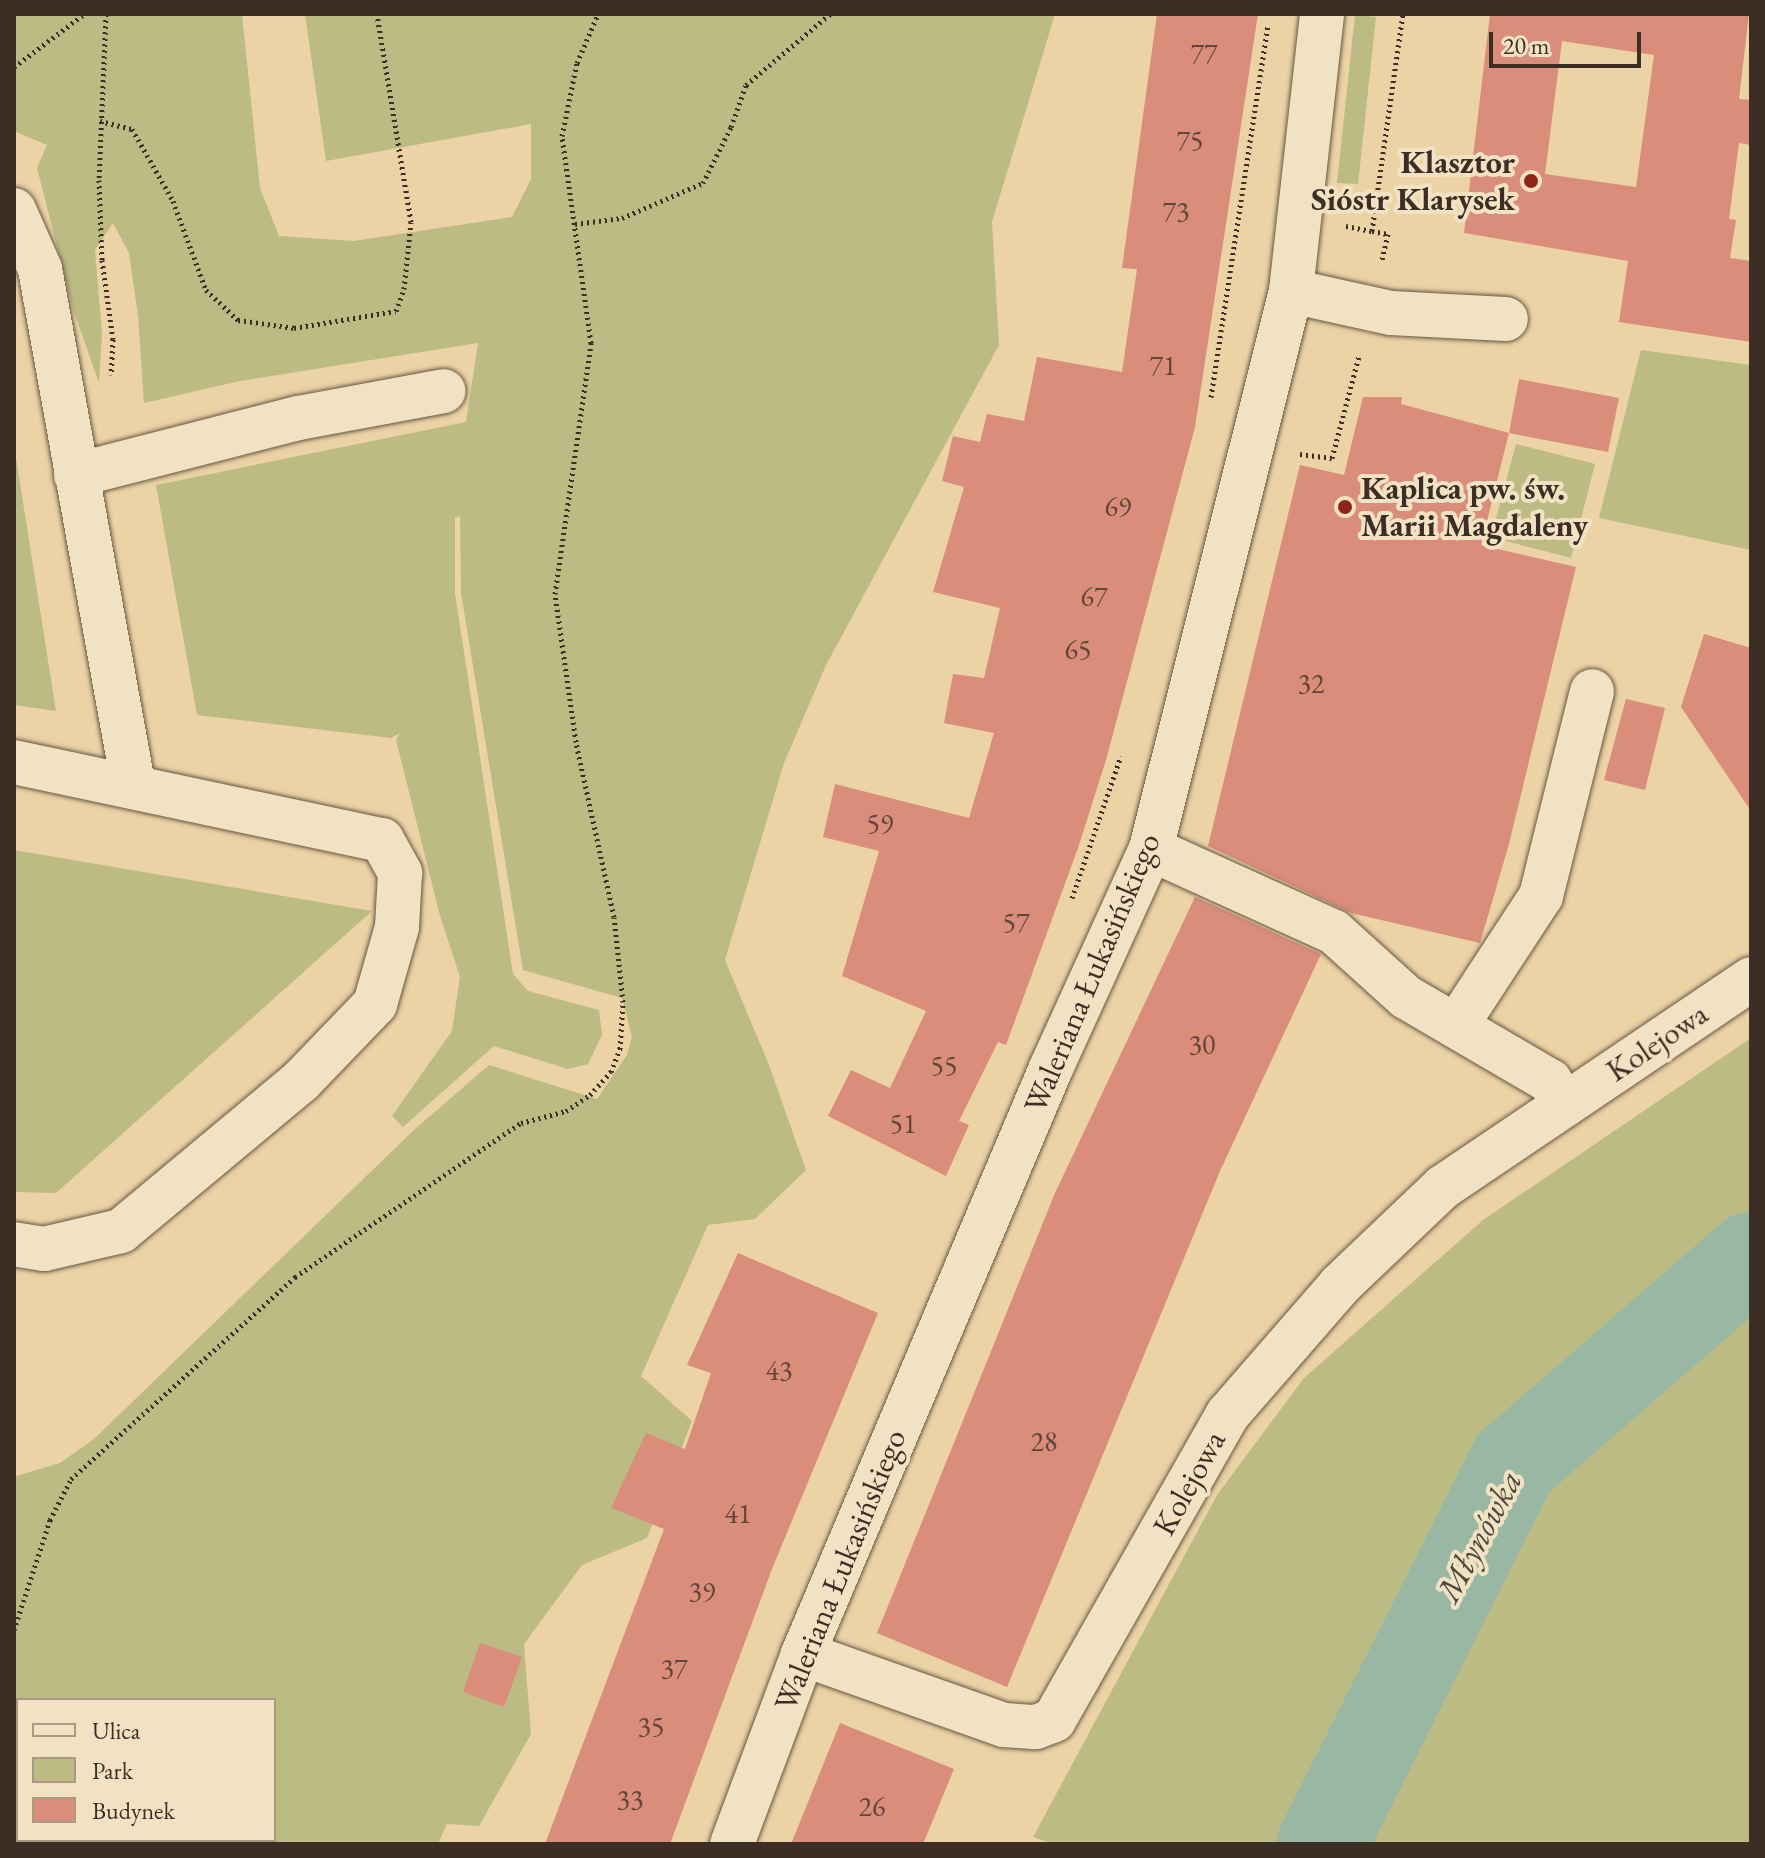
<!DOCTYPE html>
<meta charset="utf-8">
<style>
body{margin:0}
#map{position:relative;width:1765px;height:1858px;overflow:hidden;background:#ebd3a5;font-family:"EB Garamond",serif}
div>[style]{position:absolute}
.green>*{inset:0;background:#bcbb83}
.river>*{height:90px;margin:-45px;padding:0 45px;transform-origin:45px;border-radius:45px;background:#98b8a4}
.building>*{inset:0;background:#d98d7a}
.path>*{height:5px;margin-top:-2.5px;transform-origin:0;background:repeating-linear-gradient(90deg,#3c2e24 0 2px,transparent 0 6px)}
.roads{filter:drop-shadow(0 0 2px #685744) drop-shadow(0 0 2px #685744)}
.minor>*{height:44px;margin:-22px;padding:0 22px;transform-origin:22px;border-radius:22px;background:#f2e2c4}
.dots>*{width:22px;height:22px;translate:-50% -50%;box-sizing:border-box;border:4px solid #f2e2c4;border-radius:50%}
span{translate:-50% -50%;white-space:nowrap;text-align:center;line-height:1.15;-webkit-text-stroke:8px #f2e2c4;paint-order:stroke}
.number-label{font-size:28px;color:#63463a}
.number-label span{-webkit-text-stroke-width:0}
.poi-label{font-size:32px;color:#3c2e24;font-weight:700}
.right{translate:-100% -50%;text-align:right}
.left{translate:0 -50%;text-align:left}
.street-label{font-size:32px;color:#3c2e24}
.water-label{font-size:34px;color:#4e4a3e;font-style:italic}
.frame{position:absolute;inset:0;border:16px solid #3c2e24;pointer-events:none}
.legend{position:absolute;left:16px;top:1698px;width:260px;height:144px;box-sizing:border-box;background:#f2e2c4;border:2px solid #a99a84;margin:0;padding:10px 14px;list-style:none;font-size:24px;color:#3c2e24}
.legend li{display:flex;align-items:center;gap:16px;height:40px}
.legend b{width:40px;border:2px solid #a99a84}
.scale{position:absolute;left:1489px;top:32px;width:152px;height:36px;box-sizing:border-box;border:4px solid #3c2e24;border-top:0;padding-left:10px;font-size:24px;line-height:28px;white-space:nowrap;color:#3c2e24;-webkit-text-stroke:6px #f2e2c4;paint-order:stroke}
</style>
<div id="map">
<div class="green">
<div style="clip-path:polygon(evenodd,14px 14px,242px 14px,260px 188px,279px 236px,354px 241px,512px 217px,531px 179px,531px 124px,326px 161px,305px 14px,1055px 14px,992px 222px,999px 345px,826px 665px,784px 763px,725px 960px,769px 1065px,806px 1170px,755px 1219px,708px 1225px,641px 1376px,692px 1421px,647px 1538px,582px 1565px,524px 1644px,531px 1734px,479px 1826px,447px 1824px,438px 1844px,14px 1844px,16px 1476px,60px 1463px,94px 1439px,415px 1129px,489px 1065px,597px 1099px,627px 1055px,632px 1037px,622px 998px,523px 970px,461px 593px,460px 516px,455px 518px,455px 593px,513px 974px,528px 991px,599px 1010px,602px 1035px,588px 1064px,568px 1069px,494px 1046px,403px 1127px,392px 1116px,452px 1031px,460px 977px,440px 916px,396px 740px,400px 733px,391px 738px,197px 715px,156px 485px,466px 422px,478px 343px,240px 381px,144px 403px,138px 316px,129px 253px,113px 223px,95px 250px,102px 333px,99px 383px,73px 309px,37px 168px,47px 145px,14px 131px,14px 14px,18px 1700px,274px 1700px,274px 1840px,18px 1840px,18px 1700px)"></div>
<div style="clip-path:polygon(1355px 15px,1376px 17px,1358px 184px,1337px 183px)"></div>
<div style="clip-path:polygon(1641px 350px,1751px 365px,1751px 550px,1599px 518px)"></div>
<div style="clip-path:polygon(1516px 444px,1595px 464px,1571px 558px,1491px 537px)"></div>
<div style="clip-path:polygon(14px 445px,56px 711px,14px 705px)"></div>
<div style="clip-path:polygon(14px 850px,372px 911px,56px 1193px,14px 1192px)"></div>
<div style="clip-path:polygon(1751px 1038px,1751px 1844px,1054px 1844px,1033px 1837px,1217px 1495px,1304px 1378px,1483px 1220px)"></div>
</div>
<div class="river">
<div style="left:1322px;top:1844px;width:427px;rotate:-63.3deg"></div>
<div style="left:1514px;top:1463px;width:314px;rotate:-41deg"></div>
</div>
<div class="building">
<div style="clip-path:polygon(1157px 14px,1258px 14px,1195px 427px,1106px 760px,1078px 848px,1006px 1045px,998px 1042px,959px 1121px,969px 1125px,946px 1176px,828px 1116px,851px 1070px,890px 1088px,926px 1011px,842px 976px,879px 851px,823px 837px,835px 784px,969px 818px,994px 733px,944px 723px,953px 674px,984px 678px,1000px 608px,933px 592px,964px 487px,942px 481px,953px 436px,980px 442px,987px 414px,1024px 421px,1037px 357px,1122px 372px,1137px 269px,1122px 268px)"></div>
<div style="clip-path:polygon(evenodd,1490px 14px,1749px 14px,1739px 99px,1751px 100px,1751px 145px,1739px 143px,1729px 219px,1736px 220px,1730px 258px,1751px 261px,1751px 342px,1619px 322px,1628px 261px,1464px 233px,1490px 14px,1562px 41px,1654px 55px,1636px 187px,1545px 174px,1562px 41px)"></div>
<div style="clip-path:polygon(1519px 379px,1619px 398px,1608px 452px,1509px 433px)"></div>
<div style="clip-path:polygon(1363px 397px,1402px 397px,1401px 404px,1509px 433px,1481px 545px,1576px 567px,1509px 844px,1480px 943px,1351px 913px,1208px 846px,1300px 465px,1344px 475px)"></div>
<div style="clip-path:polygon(1704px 634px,1751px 648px,1751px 811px,1681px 707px)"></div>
<div style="clip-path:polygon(1626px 699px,1665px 708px,1645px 790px,1604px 780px)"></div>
<div style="clip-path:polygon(1195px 897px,1321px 954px,1220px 1171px,1007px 1687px,877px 1633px,1055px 1193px)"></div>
<div style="clip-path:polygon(738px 1253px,878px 1313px,772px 1569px,670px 1844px,545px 1844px,664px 1529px,611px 1508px,646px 1433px,685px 1449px,711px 1373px,687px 1365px)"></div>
<div style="clip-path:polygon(480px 1643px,522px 1657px,504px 1707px,463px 1692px)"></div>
<div style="clip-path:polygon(840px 1723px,954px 1769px,923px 1844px,791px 1844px)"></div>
</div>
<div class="path">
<div style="left:106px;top:14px;width:166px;rotate:92.4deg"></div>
<div style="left:99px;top:180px;width:80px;rotate:87.9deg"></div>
<div style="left:102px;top:260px;width:80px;rotate:82.1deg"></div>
<div style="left:113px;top:339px;width:36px;rotate:93deg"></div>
<div style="left:14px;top:67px;width:88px;rotate:-37.1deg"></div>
<div style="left:100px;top:121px;width:33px;rotate:14deg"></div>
<div style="left:132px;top:129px;width:83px;rotate:60.3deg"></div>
<div style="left:173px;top:201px;width:95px;rotate:69.7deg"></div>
<div style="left:206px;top:290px;width:44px;rotate:43.2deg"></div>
<div style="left:238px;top:320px;width:57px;rotate:8.1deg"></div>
<div style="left:294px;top:328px;width:103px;rotate:-9.5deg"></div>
<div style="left:396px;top:311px;width:23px;rotate:-70deg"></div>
<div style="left:404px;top:289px;width:67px;rotate:-84deg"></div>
<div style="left:411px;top:222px;width:211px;rotate:-99.3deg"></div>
<div style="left:575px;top:224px;width:47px;rotate:-7.3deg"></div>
<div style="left:622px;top:218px;width:88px;rotate:-23.4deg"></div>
<div style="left:703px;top:183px;width:63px;rotate:-63.4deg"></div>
<div style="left:731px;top:127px;width:45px;rotate:-70.3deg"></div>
<div style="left:746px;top:85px;width:110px;rotate:-40.2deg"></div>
<div style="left:1346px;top:226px;width:26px;rotate:11deg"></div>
<div style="left:1372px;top:231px;width:219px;rotate:-81.9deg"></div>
<div style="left:1372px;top:231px;width:16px;rotate:11deg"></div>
<div style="left:1388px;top:234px;width:28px;rotate:103deg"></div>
<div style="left:1211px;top:397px;width:377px;rotate:-81.3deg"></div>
<div style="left:1300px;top:454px;width:32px;rotate:7deg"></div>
<div style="left:1332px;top:458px;width:106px;rotate:-75.2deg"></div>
<div style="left:1072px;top:898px;width:150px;rotate:-71deg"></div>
<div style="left:14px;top:1630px;width:116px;rotate:-71.9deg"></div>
<div style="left:50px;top:1520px;width:46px;rotate:-62.9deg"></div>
<div style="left:71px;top:1479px;width:302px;rotate:-42deg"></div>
<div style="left:295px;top:1277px;width:273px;rotate:-34.3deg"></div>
<div style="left:521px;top:1123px;width:47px;rotate:-14.9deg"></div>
<div style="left:566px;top:1111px;width:29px;rotate:-34deg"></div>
<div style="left:590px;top:1095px;width:31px;rotate:-48deg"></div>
<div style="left:611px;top:1072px;width:25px;rotate:-69deg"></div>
<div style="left:620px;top:1049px;width:47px;rotate:-86.3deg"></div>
<div style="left:623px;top:1002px;width:85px;rotate:-96deg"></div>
<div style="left:614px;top:917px;width:179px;rotate:-102.3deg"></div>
<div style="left:576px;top:742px;width:149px;rotate:-98.1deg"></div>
<div style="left:555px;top:594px;width:254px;rotate:-81.8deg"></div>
<div style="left:591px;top:343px;width:209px;rotate:-98deg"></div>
<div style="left:562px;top:136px;width:75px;rotate:-78.4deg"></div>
<div style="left:577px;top:63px;width:53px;rotate:-66.8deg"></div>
</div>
<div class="roads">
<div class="minor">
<div style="left:14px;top:210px;width:64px;rotate:66.2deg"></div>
<div style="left:40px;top:269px;width:523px;rotate:79.76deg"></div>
<div style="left:1291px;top:291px;width:102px;rotate:12.4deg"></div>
<div style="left:1391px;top:313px;width:115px;rotate:3deg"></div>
<div style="left:76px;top:475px;width:229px;rotate:-14.4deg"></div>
<div style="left:298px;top:418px;width:148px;rotate:-10.5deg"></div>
<div style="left:14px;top:762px;width:376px;rotate:12deg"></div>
<div style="left:382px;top:840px;width:38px;rotate:61deg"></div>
<div style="left:400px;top:873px;width:54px;rotate:93.2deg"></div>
<div style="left:397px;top:927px;width:80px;rotate:105.9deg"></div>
<div style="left:375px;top:1004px;width:107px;rotate:133.9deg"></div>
<div style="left:301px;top:1081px;width:234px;rotate:140.2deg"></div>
<div style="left:121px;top:1231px;width:79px;rotate:166.8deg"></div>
<div style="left:44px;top:1249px;width:30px;rotate:-171deg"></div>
<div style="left:1151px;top:849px;width:201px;rotate:24.4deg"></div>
<div style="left:1334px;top:932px;width:97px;rotate:42.1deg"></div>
<div style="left:1406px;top:997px;width:167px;rotate:30.3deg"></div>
<div style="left:1550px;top:1081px;width:28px;rotate:60deg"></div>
<div style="left:1456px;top:1026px;width:155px;rotate:-56.8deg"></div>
<div style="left:1541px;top:896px;width:211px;rotate:-76deg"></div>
<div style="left:803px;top:1654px;width:213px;rotate:19.5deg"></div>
<div style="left:1004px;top:1725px;width:32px;rotate:4deg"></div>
<div style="left:1036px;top:1727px;width:19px;rotate:-21deg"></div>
<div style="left:1054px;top:1720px;width:352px;rotate:-60.4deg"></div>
<div style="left:1228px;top:1414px;width:171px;rotate:-49deg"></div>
<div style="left:1340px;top:1285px;width:142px;rotate:-43.6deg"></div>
<div style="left:1443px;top:1187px;width:372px;rotate:-34deg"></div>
<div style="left:732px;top:1844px;width:203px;rotate:-69.5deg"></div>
<div style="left:803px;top:1654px;width:636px;rotate:-67.06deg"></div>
<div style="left:1051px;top:1068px;width:241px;rotate:-65.5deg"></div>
<div style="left:1151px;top:849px;width:575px;rotate:-75.92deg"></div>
<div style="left:1291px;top:291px;width:279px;rotate:-83.6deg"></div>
</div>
</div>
<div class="dots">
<div style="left:1531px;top:181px;background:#8f2418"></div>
<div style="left:1345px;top:507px;background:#8f2418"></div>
</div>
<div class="number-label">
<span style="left:1204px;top:53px">77</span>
<span style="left:1190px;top:140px">75</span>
<span style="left:1176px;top:211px">73</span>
<span style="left:1163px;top:365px">71</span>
<span style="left:1118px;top:506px">69</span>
<span style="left:1094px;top:596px">67</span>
<span style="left:1078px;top:649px">65</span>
<span style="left:1311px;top:683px">32</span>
<span style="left:880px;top:823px">59</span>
<span style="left:1016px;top:922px">57</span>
<span style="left:1202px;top:1044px">30</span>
<span style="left:944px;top:1065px">55</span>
<span style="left:903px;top:1123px">51</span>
<span style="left:779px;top:1370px">43</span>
<span style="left:1044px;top:1441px">28</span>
<span style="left:738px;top:1513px">41</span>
<span style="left:702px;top:1591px">39</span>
<span style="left:674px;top:1668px">37</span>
<span style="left:651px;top:1726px">35</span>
<span style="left:630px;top:1799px">33</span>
<span style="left:872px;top:1806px">26</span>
</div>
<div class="poi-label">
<span class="right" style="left:1515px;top:181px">Klasztor<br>Sióstr Klarysek</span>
<span class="left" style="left:1361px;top:507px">Kaplica pw. św.<br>Marii Magdaleny</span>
</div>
<div class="street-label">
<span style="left:1092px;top:973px;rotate:-67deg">Waleriana Łukasińskiego</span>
<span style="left:1657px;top:1042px;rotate:-34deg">Kolejowa</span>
<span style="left:1189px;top:1483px;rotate:-61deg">Kolejowa</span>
<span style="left:840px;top:1570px;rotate:-68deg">Waleriana Łukasińskiego</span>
</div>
<div class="water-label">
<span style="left:1479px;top:1536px;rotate:-62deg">Młynówka</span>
</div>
<div class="frame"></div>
<ul class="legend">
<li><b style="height:10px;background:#f2e2c4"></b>Ulica</li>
<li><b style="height:22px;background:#bcbb83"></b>Park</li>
<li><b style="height:22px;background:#d98d7a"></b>Budynek</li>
</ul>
<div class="scale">20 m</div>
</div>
